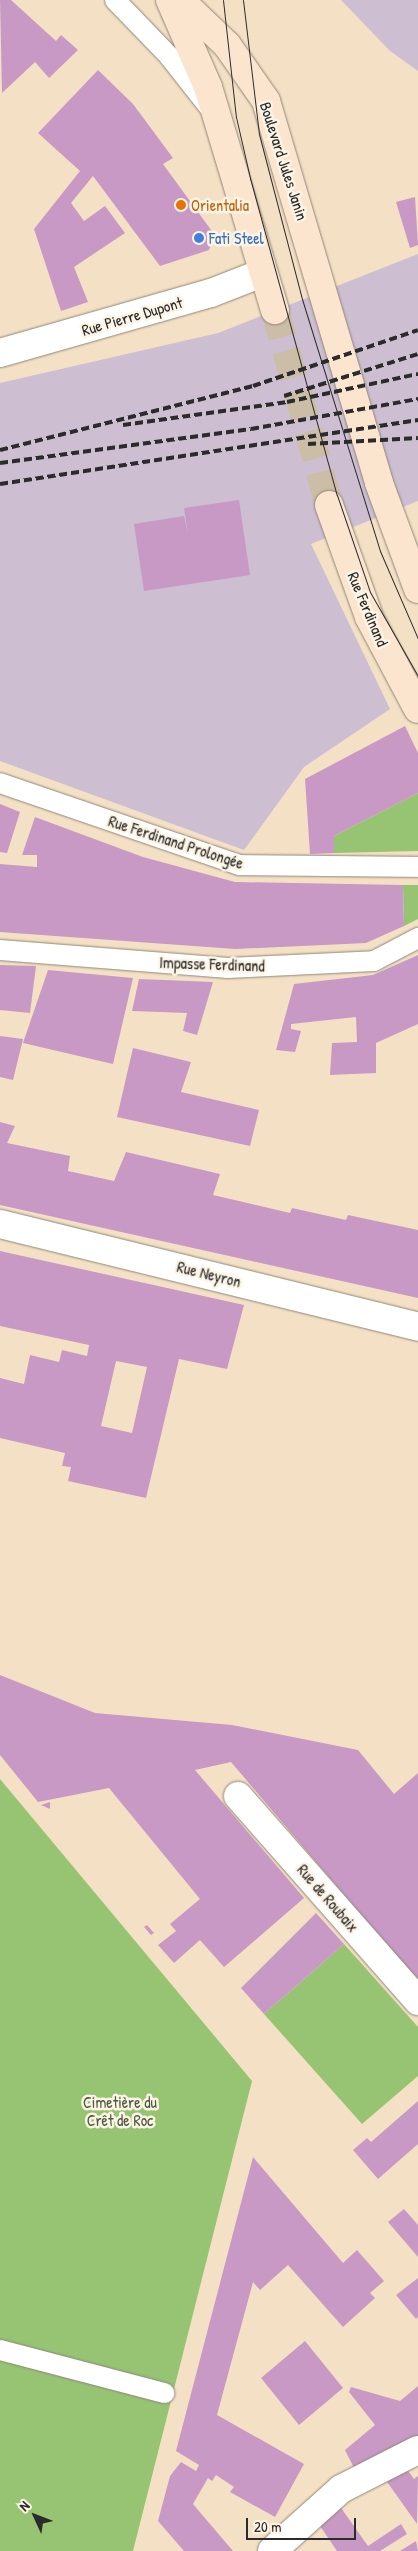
<!DOCTYPE html>
<meta charset="utf-8">
<style>
body{margin:0}
#map{position:relative;width:418px;height:2551px;overflow:hidden;background:#f4e1c5;font-family:"Patrick Hand",sans-serif}
div>[style]{position:absolute}
.industrial>*{inset:0;background:#cdbed2}
.green>*{inset:0;background:#96c473}
.building>*{inset:0;background:#c899c4}
.secondary-tunnel>*{height:28px;margin-top:-14px;transform-origin:0;background:repeating-linear-gradient(90deg,#ccbda6 0 28px,transparent 0 42px)}
.roads{filter:drop-shadow(0 0 1px #908678) drop-shadow(0 0 1px #908678)}
.service>*{height:20px;margin:-10px;padding:0 10px;transform-origin:10px;border-radius:10px;background:#fff}
.minor>*{height:28px;margin:-14px;padding:0 14px;transform-origin:14px;border-radius:14px;background:#fff}
.secondary>*{height:28px;margin:-14px;padding:0 14px;transform-origin:14px;border-radius:14px;background:#fbe5cf}
.tram>*{height:1px;margin:-0.5px;padding:0 0.5px;transform-origin:0.5px;border-radius:0.5px;background:#2b2b2b}
.rail>*{height:4px;margin-top:-2px;transform-origin:0;background:repeating-linear-gradient(90deg,#2b2b2b 0 8px,transparent 0 12px)}
.dots>*{width:14px;height:14px;translate:-50% -50%;box-sizing:border-box;border:2px solid #fcf5e5;border-radius:50%}
span{translate:-50% -50%;white-space:nowrap;text-align:center;line-height:1.15;-webkit-text-stroke:5px #fcf5e5;paint-order:stroke}
.street-label{font-size:16px;color:#2b2b2b}
.food-label{font-size:16px;color:#c56008}
.left{translate:0 -50%;text-align:left}
.shop-label{font-size:16px;color:#366cbe}
.park-label{font-size:16px;color:#4b5941}
.north{position:absolute;left:10px;top:2491px;width:50px;height:50px;-webkit-text-stroke:4px #fcf5e5;paint-order:stroke;rotate:313deg;font-size:14px;font-weight:700;line-height:20px;text-align:center;color:#2b2b2b}
.north::after{content:'';display:block;margin:auto;width:18px;height:22px;background:#2b2b2b;clip-path:polygon(50% 0,100% 100%,50% 72%,0 100%)}
.scale{position:absolute;left:246px;top:2518px;width:110px;height:22px;box-sizing:border-box;border:2px solid #2b2b2b;border-top:0;padding-left:6px;font-size:15px;line-height:18px;white-space:nowrap;color:#2b2b2b;-webkit-text-stroke:4px #fcf5e5;paint-order:stroke}
</style>
<div id="map">
<div class="industrial">
<div style="clip-path:polygon(341px 0,418px 0,418px 71px,390px 51px)"></div>
<div style="clip-path:polygon(418px 254px,418px 501px,311px 544px,390px 709px,304px 767px,244px 850px,0 761px,0 383px,218px 333px)"></div>
</div>
<div class="green">
<div style="clip-path:polygon(418px 793px,418px 851px,334px 853px,334px 836px)"></div>
<div style="clip-path:polygon(403px 885px,418px 885px,418px 919px,404px 926px)"></div>
<div style="clip-path:polygon(0 1779px,252px 2081px,133px 2551px,0 2551px)"></div>
<div style="clip-path:polygon(344px 1944px,418px 2027px,418px 2076px,362px 2124px,264px 2014px)"></div>
</div>
<div class="building">
<div style="clip-path:polygon(0 0,11px 0,56px 41px,61px 35px,78px 50px,49px 78px,35px 62px,2px 93px)"></div>
<div style="clip-path:polygon(98px 70px,133px 104px,173px 158px,163px 164px,214px 234px,209px 250px,160px 266px,93px 176px,71px 203px,84px 221px,105px 206px,125px 233px,74px 267px,88px 302px,61px 311px,34px 229px,80px 171px,38px 133px)"></div>
<div style="clip-path:polygon(415px 197px,418px 245px,410px 248px,396px 202px)"></div>
<div style="clip-path:polygon(239px 500px,250px 575px,144px 591px,134px 524px,184px 516px,188px 534px,184px 508px)"></div>
<div style="clip-path:polygon(405px 726px,418px 753px,418px 793px,334px 836px,334px 853px,310px 854px,305px 779px)"></div>
<div style="clip-path:polygon(0 804px,20px 812px,7px 853px,0 852px)"></div>
<div style="clip-path:polygon(35px 817px,143px 857px,235px 882px,403px 885px,404px 926px,366px 943px,235px 949px,0 932px,0 864px,37px 867px,37px 855px,22px 855px)"></div>
<div style="clip-path:polygon(418px 955px,418px 1024px,376px 1043px,376px 1073px,330px 1075px,332px 1043px,357px 1042px,356px 1017px,291px 1024px,291px 1029px,301px 1031px,295px 1052px,276px 1050px,294px 984px,373px 975px)"></div>
<div style="clip-path:polygon(0 965px,36px 966px,30px 1013px,0 1010px)"></div>
<div style="clip-path:polygon(48px 970px,133px 978px,113px 1064px,23px 1043px)"></div>
<div style="clip-path:polygon(139px 979px,213px 982px,197px 1035px,183px 1031px,187px 1013px,132px 1011px)"></div>
<div style="clip-path:polygon(0 1036px,23px 1039px,13px 1080px,0 1077px)"></div>
<div style="clip-path:polygon(133px 1048px,191px 1062px,181px 1092px,259px 1110px,250px 1146px,117px 1117px)"></div>
<div style="clip-path:polygon(0 1122px,15px 1126px,7px 1143px,70px 1156px,68px 1171px,114px 1181px,126px 1152px,220px 1174px,213px 1195px,290px 1213px,292px 1208px,346px 1220px,348px 1215px,418px 1230px,418px 1298px,0 1205px)"></div>
<div style="clip-path:polygon(evenodd,0 1251px,244px 1305px,227px 1369px,179px 1359px,146px 1498px,68px 1481px,71px 1467px,62px 1466px,65px 1453px,0 1438px,0 1378px,24px 1384px,30px 1355px,59px 1362px,62px 1350px,87px 1356px,89px 1345px,0 1326px,0 1251px,116px 1361px,147px 1367px,132px 1433px,101px 1426px,116px 1361px)"></div>
<div style="clip-path:polygon(0 1675px,95px 1713px,232px 1725px,358px 1750px,394px 1794px,418px 1773px,418px 1982px,231px 1762px,195px 1770px,304px 1898px,224px 1967px,200px 1940px,174px 1963px,158px 1945px,176px 1931px,170px 1924px,200px 1899px,109px 1788px,38px 1802px,0 1755px)"></div>
<div style="clip-path:polygon(50px 1802px,50px 1809px,41px 1805px)"></div>
<div style="clip-path:polygon(316px 1913px,344px 1944px,264px 2014px,241px 1988px)"></div>
<div style="clip-path:polygon(147px 1925px,154px 1933px,151px 1935px,144px 1927px)"></div>
<div style="clip-path:polygon(418px 2101px,418px 2144px,378px 2179px,353px 2150px,367px 2138px,371px 2142px)"></div>
<div style="clip-path:polygon(253px 2157px,343px 2263px,357px 2250px,384px 2281px,370px 2293px,375px 2298px,343px 2327px,288px 2265px,260px 2290px,253px 2282px,217px 2415px,304px 2464px,275px 2517px,230px 2492px,234px 2487px,216px 2475px,212px 2481px,208px 2478px,193px 2504px,233px 2551px,184px 2551px,158px 2521px,170px 2476px,181px 2462px,196px 2471px,199px 2465px,176px 2451px)"></div>
<div style="clip-path:polygon(404px 2209px,418px 2225px,418px 2257px,388px 2222px)"></div>
<div style="clip-path:polygon(418px 2278px,418px 2317px,416px 2319px,396px 2295px)"></div>
<div style="clip-path:polygon(305px 2341px,343px 2388px,299px 2425px,261px 2378px)"></div>
<div style="clip-path:polygon(418px 2386px,418px 2436px,354px 2468px,345px 2450px,375px 2425px,349px 2392px,351px 2387px,400px 2401px)"></div>
<div style="clip-path:polygon(406px 2468px,414px 2479px,418px 2476px,417px 2524px,385px 2479px)"></div>
<div style="clip-path:polygon(339px 2505px,368px 2546px,401px 2524px,407px 2534px,380px 2551px,337px 2551px,318px 2523px)"></div>
<div style="clip-path:polygon(416px 2541px,418px 2551px,400px 2551px)"></div>
</div>
<div class="secondary-tunnel">
<div style="left:275px;top:310px;width:202px;rotate:74.5deg"></div>
</div>
<div class="roads">
<div class="service">
<div style="left:115px;top:0;width:78px;rotate:46deg"></div>
<div style="left:169px;top:56px;width:65px;rotate:51.9deg"></div>
<div style="left:0;top:783px;width:253px;rotate:18.9deg"></div>
<div style="left:239px;top:865px;width:179px;rotate:0.6deg"></div>
<div style="left:0;top:950px;width:229px;rotate:4.5deg"></div>
<div style="left:228px;top:968px;width:146px;rotate:-2.7deg"></div>
<div style="left:374px;top:961px;width:50px;rotate:-27.6deg"></div>
<div style="left:0;top:2350px;width:170px;rotate:14.7deg"></div>
</div>
<div class="minor">
<div style="left:0;top:353px;width:219px;rotate:-15.9deg"></div>
<div style="left:211px;top:293px;width:55px;rotate:-21.4deg"></div>
<div style="left:0;top:1224px;width:431px;rotate:13.8deg"></div>
<div style="left:238px;top:1796px;width:273px;rotate:48.7deg"></div>
<div style="left:272px;top:2551px;width:93px;rotate:-41.9deg"></div>
<div style="left:341px;top:2489px;width:86px;rotate:-26.9deg"></div>
</div>
<div class="secondary">
<div style="left:170px;top:0;width:95px;rotate:66.4deg"></div>
<div style="left:208px;top:87px;width:233px;rotate:73.3deg"></div>
<div style="left:180px;top:0;width:65px;rotate:43.8deg"></div>
<div style="left:227px;top:45px;width:68px;rotate:55.1deg"></div>
<div style="left:266px;top:101px;width:398px;rotate:73.5deg"></div>
<div style="left:379px;top:483px;width:113px;rotate:69.8deg"></div>
<div style="left:329px;top:505px;width:119px;rotate:70.3deg"></div>
<div style="left:369px;top:617px;width:104px;rotate:62deg"></div>
</div>
</div>
<div class="tram">
<div style="left:223px;top:0;width:118px;rotate:83.7deg"></div>
<div style="left:236px;top:117px;width:63px;rotate:77.1deg"></div>
<div style="left:250px;top:178px;width:329px;rotate:74.7deg"></div>
<div style="left:337px;top:495px;width:102px;rotate:71.2deg"></div>
<div style="left:370px;top:592px;width:97px;rotate:60.3deg"></div>
<div style="left:243px;top:0;width:135px;rotate:83.2deg"></div>
<div style="left:259px;top:134px;width:171px;rotate:75.4deg"></div>
<div style="left:302px;top:299px;width:264px;rotate:72.8deg"></div>
<div style="left:380px;top:551px;width:96px;rotate:66.6deg"></div>
</div>
<div class="rail">
<div style="left:284px;top:396px;width:140px;rotate:-17.4deg"></div>
<div style="left:123px;top:425px;width:166px;rotate:-8deg"></div>
<div style="left:287px;top:402px;width:134px;rotate:-12.1deg"></div>
<div style="left:308px;top:444px;width:110px;rotate:-3.1deg"></div>
<div style="left:0;top:450px;width:261px;rotate:-14.2deg"></div>
<div style="left:253px;top:386px;width:174px;rotate:-18.7deg"></div>
<div style="left:0;top:463px;width:253px;rotate:-7.7deg"></div>
<div style="left:251px;top:429px;width:170px;rotate:-10.2deg"></div>
<div style="left:0;top:484px;width:423px;rotate:-8.7deg"></div>
</div>
<div class="dots">
<div style="left:181px;top:205px;background:#e8710a"></div>
<div style="left:199px;top:238px;background:#3f7fe0"></div>
</div>
<div class="street-label">
<span style="left:284px;top:161px;rotate:72deg">Boulevard Jules Janin</span>
<span style="left:132px;top:316px;rotate:-16deg">Rue Pierre Dupont</span>
<span style="left:368px;top:609px;rotate:67deg">Rue Ferdinand</span>
<span style="left:176px;top:842px;rotate:18deg">Rue Ferdinand Prolongée</span>
<span style="left:212px;top:964px;rotate:2deg">Impasse Ferdinand</span>
<span style="left:209px;top:1274px;rotate:14deg">Rue Neyron</span>
<span style="left:328px;top:1898px;rotate:49deg">Rue de Roubaix</span>
</div>
<div class="food-label">
<span class="left" style="left:191px;top:205px">Orientalia</span>
</div>
<div class="shop-label">
<span class="left" style="left:209px;top:238px">Fati Steel</span>
</div>
<div class="park-label">
<span style="left:120px;top:2111px">Cimetière du<br>Crêt de Roc</span>
</div>
<div class="north">N</div>
<div class="scale">20 m</div>
</div>
